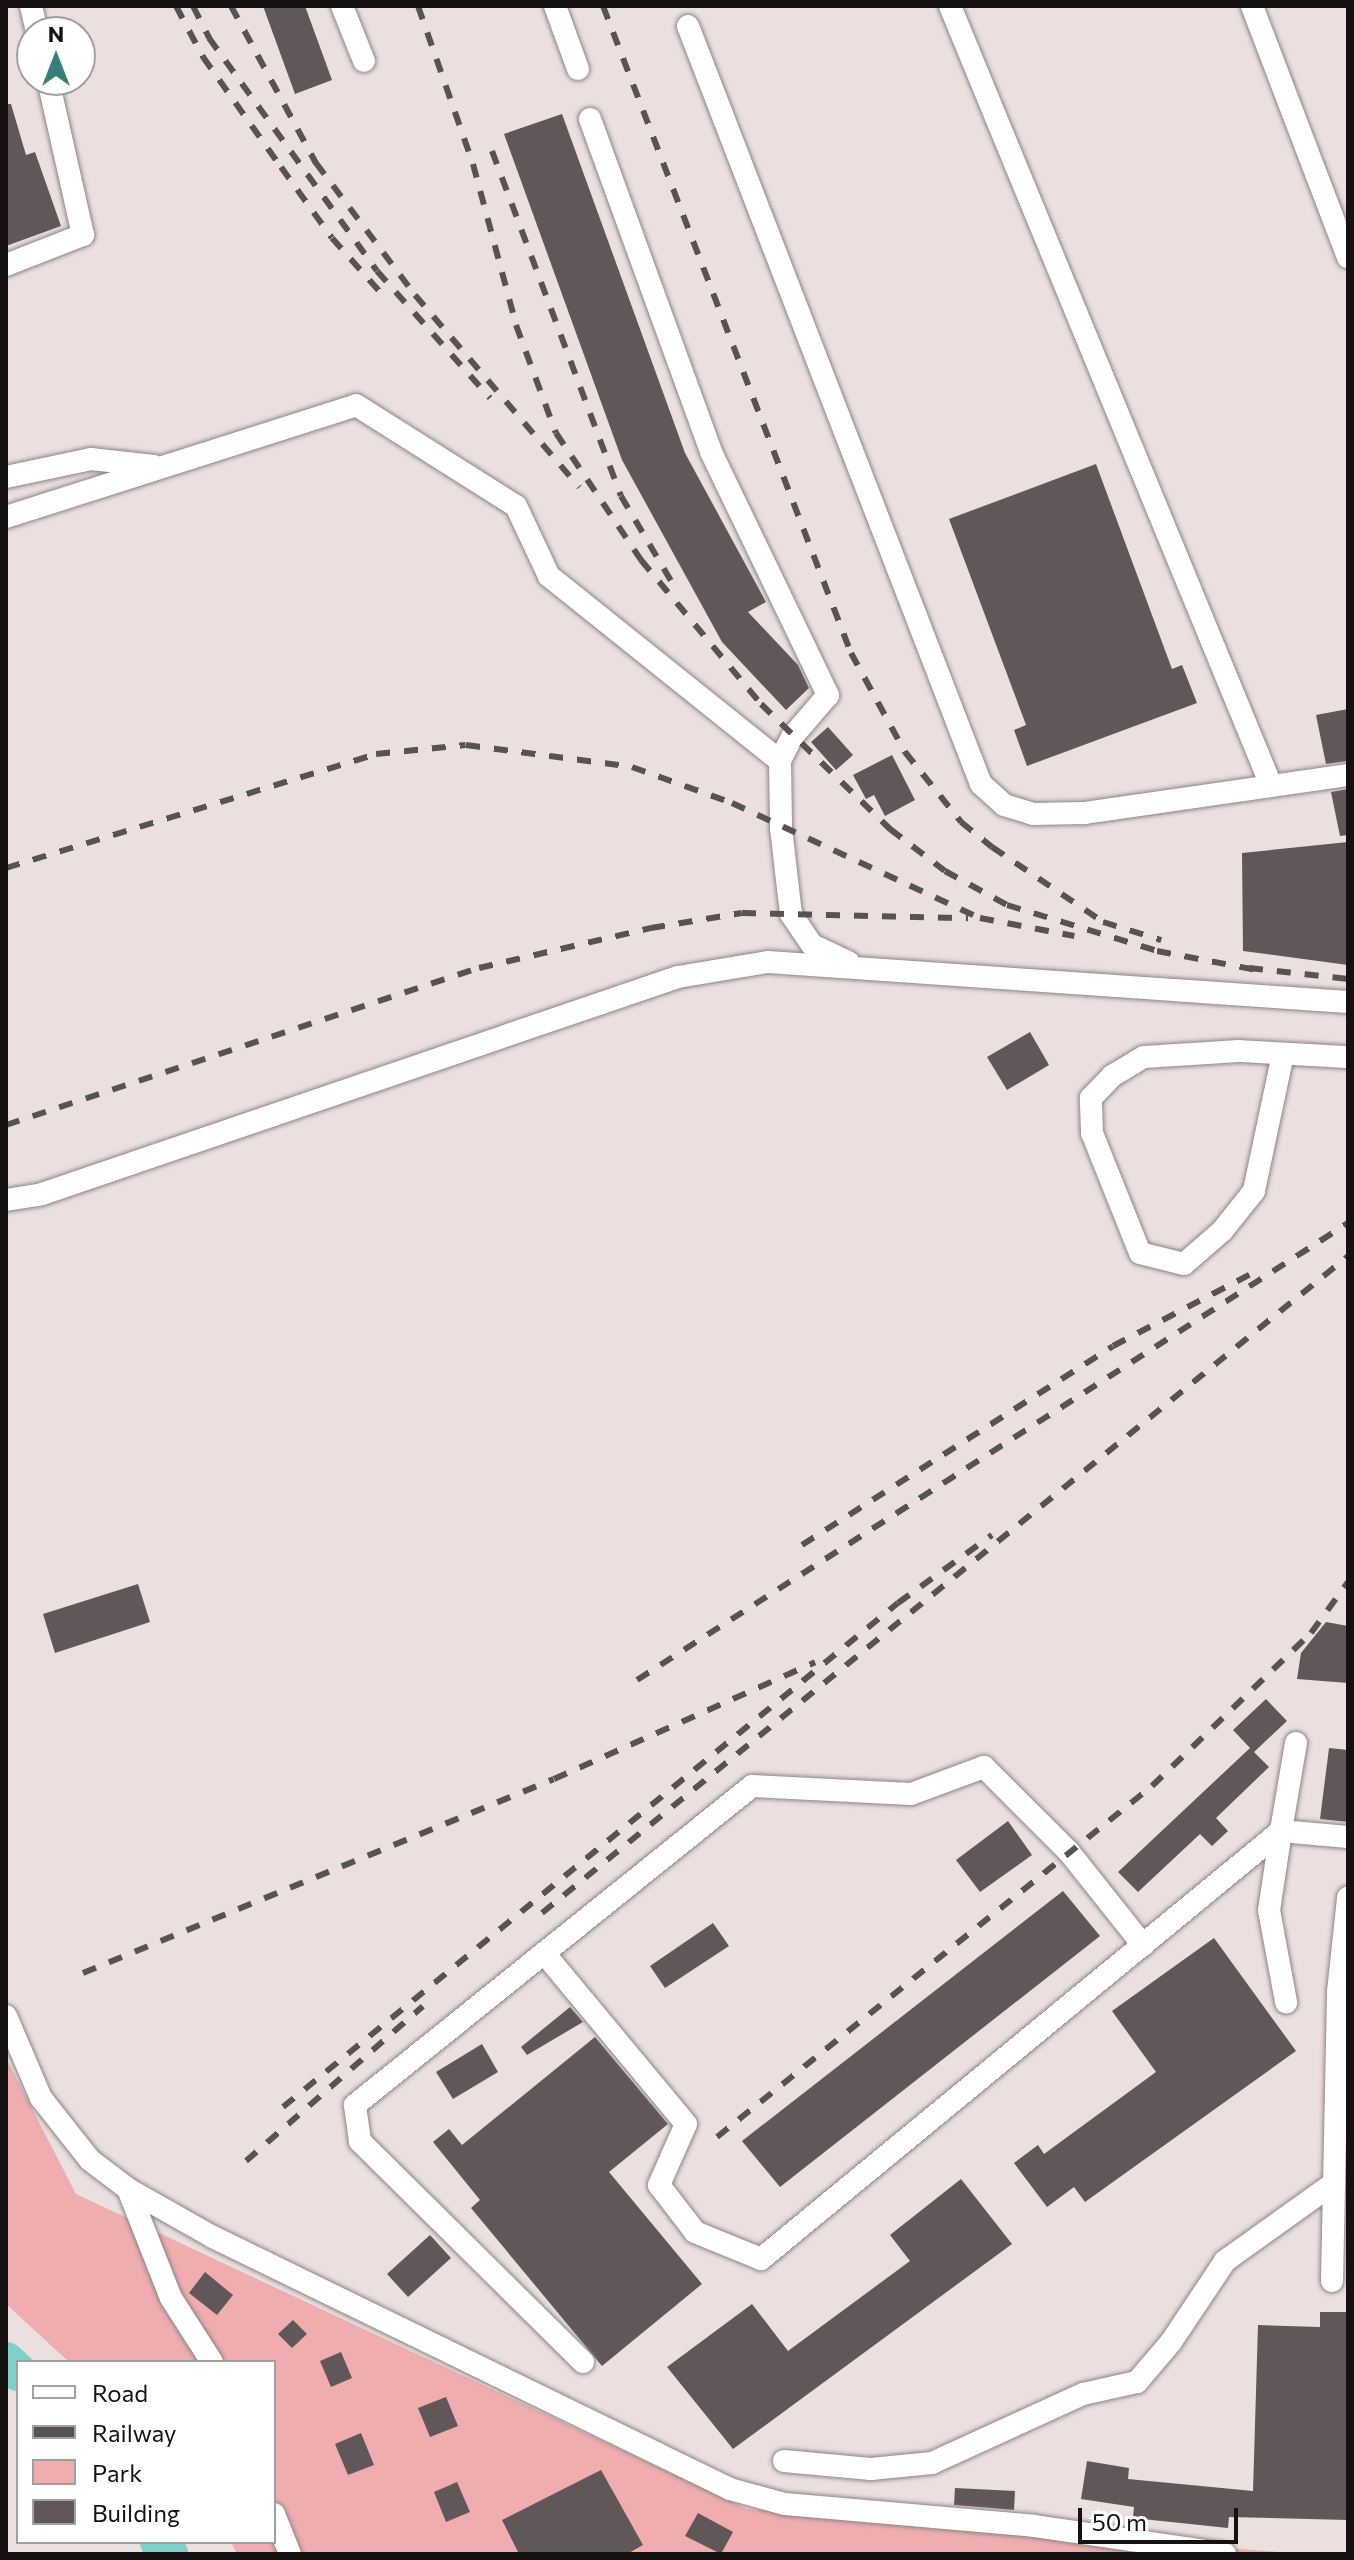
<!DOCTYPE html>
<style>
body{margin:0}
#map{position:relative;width:1354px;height:2560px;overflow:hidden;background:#ebdfdf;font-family:Commissioner,sans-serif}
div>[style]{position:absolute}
.green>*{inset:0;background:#efadaf}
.river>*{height:38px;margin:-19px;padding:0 19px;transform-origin:19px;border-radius:19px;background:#7fd0c7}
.building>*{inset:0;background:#615758}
.roads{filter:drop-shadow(0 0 2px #8e8383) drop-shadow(0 0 2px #8e8383)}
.minor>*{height:22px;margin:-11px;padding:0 11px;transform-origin:11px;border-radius:11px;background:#fff}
.rail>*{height:6px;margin-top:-3px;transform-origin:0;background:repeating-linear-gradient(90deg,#595252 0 14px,transparent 0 28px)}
span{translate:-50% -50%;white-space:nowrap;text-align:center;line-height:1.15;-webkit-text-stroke:8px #fff;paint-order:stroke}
.frame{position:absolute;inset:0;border:8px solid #151111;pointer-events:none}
.legend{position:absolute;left:16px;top:2360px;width:260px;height:184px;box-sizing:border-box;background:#fff;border:2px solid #a1a0a0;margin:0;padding:10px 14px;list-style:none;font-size:24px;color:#151111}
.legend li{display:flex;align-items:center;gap:16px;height:40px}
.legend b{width:40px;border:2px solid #a1a0a0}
.north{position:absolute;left:16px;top:16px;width:80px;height:80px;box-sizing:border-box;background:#fff;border:2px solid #a1a0a0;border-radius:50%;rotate:0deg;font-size:22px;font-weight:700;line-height:32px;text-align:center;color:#151111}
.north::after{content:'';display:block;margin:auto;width:28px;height:36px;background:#387f79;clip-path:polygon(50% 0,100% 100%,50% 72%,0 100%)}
.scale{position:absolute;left:1078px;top:2508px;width:160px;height:36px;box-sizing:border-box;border:4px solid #151111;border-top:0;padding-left:10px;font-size:24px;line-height:28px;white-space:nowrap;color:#151111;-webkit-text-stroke:6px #fff;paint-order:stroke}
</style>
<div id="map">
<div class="green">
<div style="clip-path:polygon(6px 2058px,76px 2194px,747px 2509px,1304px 2554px,237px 2554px,231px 2542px,274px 2542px,274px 2362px,69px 2362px,6px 2304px)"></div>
</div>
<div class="river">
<div style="left:6px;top:2361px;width:16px;rotate:43deg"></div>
<div style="left:159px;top:2542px;width:16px;rotate:50deg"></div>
</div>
<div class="building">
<div style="clip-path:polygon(263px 6px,305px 6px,332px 80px,295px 94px)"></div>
<div style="clip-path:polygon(6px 104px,11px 104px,26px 155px,35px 152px,61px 226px,6px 246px)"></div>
<div style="clip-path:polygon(562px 114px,685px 453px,766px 602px,748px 612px,798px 665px,809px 688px,786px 710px,722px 642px,622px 460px,504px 134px)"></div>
<div style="clip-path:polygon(1096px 464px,1172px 669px,1182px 665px,1197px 703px,1027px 766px,1014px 730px,1026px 725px,949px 519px)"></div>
<div style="clip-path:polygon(1348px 709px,1348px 761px,1326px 764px,1316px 715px)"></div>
<div style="clip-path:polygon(828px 727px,853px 755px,836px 770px,811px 742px)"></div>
<div style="clip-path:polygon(892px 755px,915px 800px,885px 816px,874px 795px,866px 799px,853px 775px)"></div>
<div style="clip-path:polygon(1348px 789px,1348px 835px,1340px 836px,1331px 792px)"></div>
<div style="clip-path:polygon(1348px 842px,1348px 965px,1243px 951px,1242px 853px)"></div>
<div style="clip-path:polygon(1030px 1032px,1049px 1065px,1007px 1090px,987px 1057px)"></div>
<div style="clip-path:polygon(138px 1584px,150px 1622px,55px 1653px,43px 1614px)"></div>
<div style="clip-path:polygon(1326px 1622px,1348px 1626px,1348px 1683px,1297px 1679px,1301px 1653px)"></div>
<div style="clip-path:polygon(1266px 1699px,1287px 1721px,1254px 1752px,1269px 1767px,1216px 1818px,1228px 1831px,1212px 1846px,1200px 1834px,1138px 1892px,1118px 1872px,1250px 1748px,1233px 1730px)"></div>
<div style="clip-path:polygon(1329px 1748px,1348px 1750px,1348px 1822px,1320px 1819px)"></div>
<div style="clip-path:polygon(1008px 1821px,1032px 1855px,980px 1892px,956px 1860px)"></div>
<div style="clip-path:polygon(1063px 1891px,1100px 1936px,780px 2187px,742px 2141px)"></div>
<div style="clip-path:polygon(713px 1923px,729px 1946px,665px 1988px,650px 1966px)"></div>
<div style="clip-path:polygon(1214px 1938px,1296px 2051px,1085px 2202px,1074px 2187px,1047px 2207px,1014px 2163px,1038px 2145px,1044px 2154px,1156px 2072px,1112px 2011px)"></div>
<div style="clip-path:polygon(570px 2007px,583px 2022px,527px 2055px,521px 2047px)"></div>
<div style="clip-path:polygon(595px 2037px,668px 2124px,609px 2172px,702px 2284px,602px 2366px,471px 2208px,480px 2200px,433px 2142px,449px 2129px,462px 2145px)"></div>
<div style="clip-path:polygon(482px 2044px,498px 2072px,453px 2099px,436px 2072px)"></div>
<div style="clip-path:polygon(961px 2179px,1012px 2244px,733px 2449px,667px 2367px,752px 2304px,788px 2351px,910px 2261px,890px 2235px)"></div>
<div style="clip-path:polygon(430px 2235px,451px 2258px,408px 2297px,387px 2274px)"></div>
<div style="clip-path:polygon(205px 2272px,233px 2295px,217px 2315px,189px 2293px)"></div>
<div style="clip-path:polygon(1320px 2312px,1348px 2312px,1348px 2520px,1229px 2517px,1228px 2528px,1133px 2518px,1134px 2507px,1081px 2499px,1087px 2461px,1129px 2468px,1128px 2479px,1253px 2491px,1258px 2325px,1320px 2327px)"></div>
<div style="clip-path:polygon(293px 2320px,307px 2334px,292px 2348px,278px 2334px)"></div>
<div style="clip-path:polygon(341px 2352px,352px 2378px,331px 2387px,320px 2361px)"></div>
<div style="clip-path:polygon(446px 2397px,458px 2426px,430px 2437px,418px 2408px)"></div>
<div style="clip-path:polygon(361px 2433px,374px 2465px,348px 2475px,335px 2444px)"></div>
<div style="clip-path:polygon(601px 2470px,643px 2545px,627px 2554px,519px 2554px,502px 2520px)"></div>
<div style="clip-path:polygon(457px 2482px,470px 2512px,446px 2522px,434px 2492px)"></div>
<div style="clip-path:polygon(955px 2488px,1015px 2491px,1014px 2510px,954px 2505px)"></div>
<div style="clip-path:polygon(698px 2513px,733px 2532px,721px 2554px,685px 2536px)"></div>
</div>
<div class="roads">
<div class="minor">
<div style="left:31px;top:6px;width:27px;rotate:77deg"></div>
<div style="left:342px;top:6px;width:59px;rotate:68.2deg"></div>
<div style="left:555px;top:6px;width:67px;rotate:69.9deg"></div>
<div style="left:950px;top:6px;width:843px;rotate:67.61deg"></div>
<div style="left:1252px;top:6px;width:269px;rotate:69.1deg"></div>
<div style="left:688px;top:26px;width:813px;rotate:68.87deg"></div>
<div style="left:981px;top:784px;width:31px;rotate:42deg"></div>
<div style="left:1004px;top:805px;width:30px;rotate:17deg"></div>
<div style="left:1033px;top:814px;width:51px;rotate:-1.1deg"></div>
<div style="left:1084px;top:813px;width:267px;rotate:-8.2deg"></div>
<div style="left:590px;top:119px;width:354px;rotate:70deg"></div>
<div style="left:711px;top:452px;width:270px;rotate:64.3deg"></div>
<div style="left:828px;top:695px;width:55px;rotate:130.6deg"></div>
<div style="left:792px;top:737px;width:27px;rotate:117deg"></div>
<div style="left:6px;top:265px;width:83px;rotate:-21.3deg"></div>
<div style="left:83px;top:235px;width:159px;rotate:-102.7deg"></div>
<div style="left:6px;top:477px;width:87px;rotate:-12deg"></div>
<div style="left:91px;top:459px;width:63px;rotate:6.3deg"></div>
<div style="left:6px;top:517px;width:367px;rotate:-17.7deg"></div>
<div style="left:356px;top:405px;width:189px;rotate:32.3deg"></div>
<div style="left:516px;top:506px;width:77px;rotate:64.8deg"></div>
<div style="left:549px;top:576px;width:296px;rotate:38.7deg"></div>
<div style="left:780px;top:761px;width:67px;rotate:89.1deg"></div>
<div style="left:781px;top:828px;width:87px;rotate:83.4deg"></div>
<div style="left:791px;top:914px;width:37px;rotate:56deg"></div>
<div style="left:812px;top:945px;width:40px;rotate:25deg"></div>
<div style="left:1283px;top:1054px;width:140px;rotate:102deg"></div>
<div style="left:1254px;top:1191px;width:51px;rotate:128.7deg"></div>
<div style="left:1222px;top:1231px;width:50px;rotate:139deg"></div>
<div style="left:1184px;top:1264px;width:45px;rotate:-166deg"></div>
<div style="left:1140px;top:1253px;width:129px;rotate:-111.8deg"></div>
<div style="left:1092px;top:1133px;width:35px;rotate:-92deg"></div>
<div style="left:1091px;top:1098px;width:30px;rotate:-46deg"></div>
<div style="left:1112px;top:1076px;width:37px;rotate:-31deg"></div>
<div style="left:1144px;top:1057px;width:95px;rotate:-3.6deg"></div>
<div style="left:1239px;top:1051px;width:109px;rotate:3.2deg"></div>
<div style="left:6px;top:1200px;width:36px;rotate:-9deg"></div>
<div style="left:42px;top:1194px;width:672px;rotate:-18.84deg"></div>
<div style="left:678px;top:977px;width:91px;rotate:-9.5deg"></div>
<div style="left:768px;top:962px;width:581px;rotate:3.95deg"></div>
<div style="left:1296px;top:1743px;width:89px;rotate:99.7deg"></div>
<div style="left:1281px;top:1831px;width:67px;rotate:5.1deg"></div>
<div style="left:1281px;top:1831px;width:80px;rotate:98.6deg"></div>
<div style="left:1269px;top:1910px;width:94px;rotate:79.5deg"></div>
<div style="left:544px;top:1953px;width:222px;rotate:50.3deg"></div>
<div style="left:686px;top:2124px;width:67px;rotate:113.9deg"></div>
<div style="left:659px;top:2185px;width:59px;rotate:52.5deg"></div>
<div style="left:695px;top:2232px;width:71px;rotate:22.2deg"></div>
<div style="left:761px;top:2259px;width:673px;rotate:-39.46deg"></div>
<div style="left:6px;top:2016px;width:89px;rotate:66.9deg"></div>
<div style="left:41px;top:2098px;width:79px;rotate:51.7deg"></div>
<div style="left:90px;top:2160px;width:48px;rotate:37.3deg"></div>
<div style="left:128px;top:2189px;width:98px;rotate:29.5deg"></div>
<div style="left:213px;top:2237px;width:575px;rotate:25.99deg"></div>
<div style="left:730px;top:2489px;width:57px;rotate:15.3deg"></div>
<div style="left:785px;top:2504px;width:250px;rotate:5deg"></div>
<div style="left:1034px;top:2526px;width:193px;rotate:8.3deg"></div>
<div style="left:128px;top:2189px;width:117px;rotate:68.5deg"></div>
<div style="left:171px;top:2298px;width:76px;rotate:57.4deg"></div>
<div style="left:1332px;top:2281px;width:289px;rotate:-88.8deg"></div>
<div style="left:1338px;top:1992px;width:95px;rotate:-83.9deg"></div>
<div style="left:583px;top:2362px;width:314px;rotate:-135.3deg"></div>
<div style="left:360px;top:2141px;width:36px;rotate:-98deg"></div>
<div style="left:355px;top:2105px;width:509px;rotate:-38.78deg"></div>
<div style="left:752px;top:1786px;width:159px;rotate:2.9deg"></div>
<div style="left:911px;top:1794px;width:78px;rotate:-20.3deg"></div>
<div style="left:984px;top:1767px;width:120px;rotate:45deg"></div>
<div style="left:1069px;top:1852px;width:119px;rotate:51.5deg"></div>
<div style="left:784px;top:2461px;width:87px;rotate:5.3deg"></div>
<div style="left:871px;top:2469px;width:61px;rotate:-5.6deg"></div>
<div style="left:932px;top:2463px;width:166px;rotate:-24.6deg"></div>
<div style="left:1083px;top:2394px;width:55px;rotate:-12.5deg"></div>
<div style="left:1137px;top:2382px;width:52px;rotate:-49.6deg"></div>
<div style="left:1171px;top:2342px;width:97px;rotate:-56.3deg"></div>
<div style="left:1225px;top:2261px;width:134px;rotate:-35.6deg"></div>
<div style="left:274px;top:2514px;width:43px;rotate:68.2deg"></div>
</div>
</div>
<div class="rail">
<div style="left:176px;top:6px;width:58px;rotate:62.1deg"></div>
<div style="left:203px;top:57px;width:135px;rotate:54.7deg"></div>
<div style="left:281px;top:167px;width:87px;rotate:54.3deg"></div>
<div style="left:332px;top:238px;width:72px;rotate:48.4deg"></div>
<div style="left:193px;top:6px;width:36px;rotate:63deg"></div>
<div style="left:209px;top:38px;width:287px;rotate:54.2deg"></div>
<div style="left:377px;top:271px;width:170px;rotate:48.3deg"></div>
<div style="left:231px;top:6px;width:179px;rotate:61.6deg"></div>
<div style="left:316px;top:163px;width:165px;rotate:53.1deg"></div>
<div style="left:415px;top:295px;width:253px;rotate:49.5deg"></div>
<div style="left:418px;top:6px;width:167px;rotate:70.8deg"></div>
<div style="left:473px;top:164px;width:167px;rotate:75deg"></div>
<div style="left:516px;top:325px;width:115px;rotate:69.7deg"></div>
<div style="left:556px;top:433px;width:153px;rotate:56.2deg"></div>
<div style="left:641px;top:560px;width:187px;rotate:50.2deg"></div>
<div style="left:761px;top:704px;width:180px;rotate:44.1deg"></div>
<div style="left:890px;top:829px;width:69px;rotate:37.4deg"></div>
<div style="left:945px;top:871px;width:71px;rotate:28.7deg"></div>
<div style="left:1007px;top:905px;width:157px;rotate:17deg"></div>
<div style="left:1157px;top:951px;width:102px;rotate:10.8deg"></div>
<div style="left:603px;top:6px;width:693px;rotate:69.03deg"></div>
<div style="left:851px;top:653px;width:113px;rotate:61.4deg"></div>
<div style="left:905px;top:752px;width:90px;rotate:51.3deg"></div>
<div style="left:961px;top:822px;width:40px;rotate:39deg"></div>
<div style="left:992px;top:847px;width:134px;rotate:34deg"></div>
<div style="left:1103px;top:922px;width:61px;rotate:17.2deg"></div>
<div style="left:492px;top:151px;width:368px;rotate:69.5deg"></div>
<div style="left:621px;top:496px;width:110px;rotate:59.5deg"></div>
<div style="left:6px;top:868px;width:387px;rotate:-17.1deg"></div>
<div style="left:376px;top:754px;width:90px;rotate:-5.7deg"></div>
<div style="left:466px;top:745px;width:167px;rotate:7.5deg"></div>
<div style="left:632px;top:767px;width:106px;rotate:19.8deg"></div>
<div style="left:732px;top:803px;width:273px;rotate:24.9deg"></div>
<div style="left:980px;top:918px;width:96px;rotate:10.8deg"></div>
<div style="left:1249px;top:968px;width:100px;rotate:6.3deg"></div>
<div style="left:6px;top:1125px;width:498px;rotate:-18.4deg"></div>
<div style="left:479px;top:968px;width:177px;rotate:-13.1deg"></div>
<div style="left:651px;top:928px;width:92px;rotate:-9.4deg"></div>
<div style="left:742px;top:913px;width:226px;rotate:1.3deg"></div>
<div style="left:802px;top:1545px;width:369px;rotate:-32.6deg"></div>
<div style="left:1113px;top:1346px;width:166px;rotate:-27.6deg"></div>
<div style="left:637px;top:1680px;width:845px;rotate:-32.73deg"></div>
<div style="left:542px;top:1913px;width:1040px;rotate:-39.18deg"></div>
<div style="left:83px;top:1973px;width:509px;rotate:-22.39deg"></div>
<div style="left:554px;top:1779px;width:286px;rotate:-24.1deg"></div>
<div style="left:283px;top:2107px;width:795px;rotate:-39.34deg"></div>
<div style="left:898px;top:1603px;width:116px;rotate:-35.9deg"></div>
<div style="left:717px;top:2137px;width:559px;rotate:-38.9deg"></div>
<div style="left:1152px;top:1786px;width:221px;rotate:-43.9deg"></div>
<div style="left:1311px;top:1633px;width:63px;rotate:-54deg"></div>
<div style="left:246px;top:2161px;width:235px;rotate:-41.2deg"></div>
</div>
<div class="frame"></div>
<ul class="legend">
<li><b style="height:10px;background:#fff"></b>Road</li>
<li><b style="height:10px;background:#595252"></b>Railway</li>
<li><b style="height:22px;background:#efadaf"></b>Park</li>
<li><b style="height:22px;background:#615758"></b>Building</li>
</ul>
<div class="north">N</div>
<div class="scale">50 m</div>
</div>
